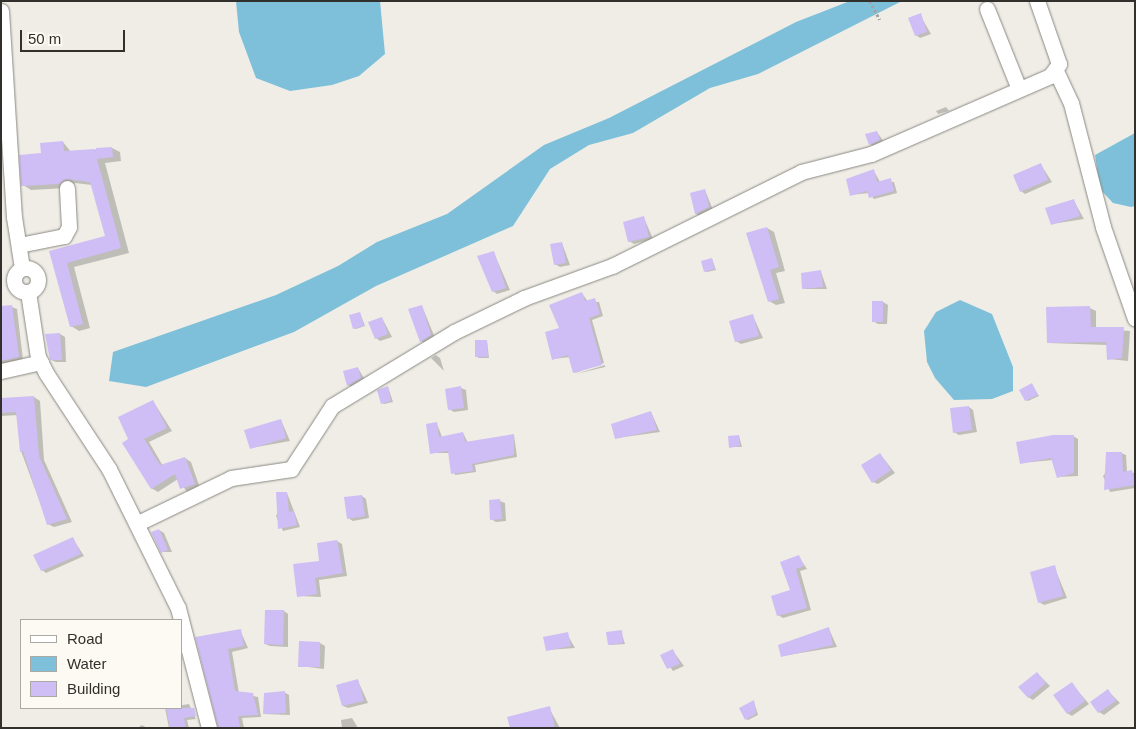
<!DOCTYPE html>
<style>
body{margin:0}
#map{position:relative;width:1136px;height:729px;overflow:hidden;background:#efede6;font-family:Helvetica,sans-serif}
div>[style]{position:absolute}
.water>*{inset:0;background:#7ec0da}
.shadow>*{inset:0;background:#0003}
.building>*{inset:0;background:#cfbef5}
.path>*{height:2.5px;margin-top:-1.25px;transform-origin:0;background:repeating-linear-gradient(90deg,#a4a29d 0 2.5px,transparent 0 5px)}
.roads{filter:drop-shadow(0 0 1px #8a8882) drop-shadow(0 0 1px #8a8882)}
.minor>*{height:15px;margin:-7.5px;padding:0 7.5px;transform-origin:7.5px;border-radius:7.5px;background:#fff}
.minor>.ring{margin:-7.5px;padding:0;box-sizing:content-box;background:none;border:15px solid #fff;border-radius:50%}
span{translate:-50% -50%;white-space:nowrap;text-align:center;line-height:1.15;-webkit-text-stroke:5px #fdfaf3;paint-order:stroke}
.frame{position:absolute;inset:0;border:2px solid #31302d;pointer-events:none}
.legend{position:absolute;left:20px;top:619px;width:162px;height:90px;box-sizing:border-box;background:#fdfaf3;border:1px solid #aba9a4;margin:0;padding:6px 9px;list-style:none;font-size:15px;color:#31302d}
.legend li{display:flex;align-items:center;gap:10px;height:25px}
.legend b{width:25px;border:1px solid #aba9a4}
.scale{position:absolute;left:20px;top:30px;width:105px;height:22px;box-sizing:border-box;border:2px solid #31302d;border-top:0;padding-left:6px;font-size:15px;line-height:18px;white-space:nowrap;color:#31302d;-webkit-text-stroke:4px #fdfaf3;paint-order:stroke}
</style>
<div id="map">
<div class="water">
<div style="clip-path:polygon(236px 1px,380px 1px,385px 54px,359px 76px,332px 85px,290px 91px,256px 78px,239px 32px)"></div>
<div style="clip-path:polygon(850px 1px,902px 1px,758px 74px,710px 88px,633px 133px,589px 145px,550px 169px,513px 226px,376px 286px,294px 332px,146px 387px,109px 381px,113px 352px,276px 295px,338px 266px,377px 242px,447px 214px,544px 145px,609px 118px,796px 22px)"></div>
<div style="clip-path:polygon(1135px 133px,1135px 206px,1131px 207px,1113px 203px,1100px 189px,1095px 155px)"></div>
<div style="clip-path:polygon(960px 300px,992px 314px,1013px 367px,1013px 391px,992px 399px,954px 400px,935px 378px,927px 362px,924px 331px,936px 312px)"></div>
</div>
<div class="shadow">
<div style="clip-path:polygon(920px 15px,931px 34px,920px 38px,916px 35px)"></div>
<div style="clip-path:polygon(946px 107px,949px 111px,938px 114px,936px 111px)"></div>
<div style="clip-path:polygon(877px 132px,884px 142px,874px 147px,870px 144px)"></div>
<div style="clip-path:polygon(63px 142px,71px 152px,112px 148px,120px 152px,121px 161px,105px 163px,129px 253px,74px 267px,90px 328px,79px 331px,71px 326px,51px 252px,106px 237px,92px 185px,75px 183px,67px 188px,31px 190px,23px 185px,42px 154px)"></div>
<div style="clip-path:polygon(1041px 165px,1052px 182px,1025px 194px,1021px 191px)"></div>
<div style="clip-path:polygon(874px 171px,880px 182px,894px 182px,897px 193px,874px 199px,869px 193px,851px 195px)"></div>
<div style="clip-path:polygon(705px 190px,713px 210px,700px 216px,696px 214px)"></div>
<div style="clip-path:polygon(1074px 201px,1084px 219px,1052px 224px)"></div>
<div style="clip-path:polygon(644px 218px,653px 239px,634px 244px,629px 241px)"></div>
<div style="clip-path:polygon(767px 228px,774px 232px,785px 271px,776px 273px,785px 303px,776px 305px,769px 301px)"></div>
<div style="clip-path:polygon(562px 243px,570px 265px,560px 267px,555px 264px)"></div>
<div style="clip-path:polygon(494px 253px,510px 290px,497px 294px,493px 291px)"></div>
<div style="clip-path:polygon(712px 259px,716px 270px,707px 272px,705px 271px)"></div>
<div style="clip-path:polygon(821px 272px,827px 289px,804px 289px)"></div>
<div style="clip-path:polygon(582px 293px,588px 302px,599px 302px,603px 316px,592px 320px,604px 363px,575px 373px,570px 357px,553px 359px,561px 329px)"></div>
<div style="clip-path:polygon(883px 302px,888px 305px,887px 324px,878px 324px,873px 321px)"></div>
<div style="clip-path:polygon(422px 306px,435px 338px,425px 344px,421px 341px)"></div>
<div style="clip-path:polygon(12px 307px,17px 309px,23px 360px,1px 367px,1px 308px)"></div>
<div style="clip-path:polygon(1090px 308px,1096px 311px,1096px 328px,1130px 331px,1128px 361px,1109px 359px,1107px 345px,1048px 343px)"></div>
<div style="clip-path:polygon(360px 313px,365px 326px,356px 329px,354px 328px)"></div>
<div style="clip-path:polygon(753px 316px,763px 338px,741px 344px,736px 341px)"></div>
<div style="clip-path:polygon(382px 318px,392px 337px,380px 341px,376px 338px)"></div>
<div style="clip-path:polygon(60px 334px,65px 337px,66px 362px,56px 362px,51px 360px)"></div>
<div style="clip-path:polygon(487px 341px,489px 358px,479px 358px,477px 357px)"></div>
<div style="clip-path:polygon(436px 355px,440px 358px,444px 371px,431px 358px)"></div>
<div style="clip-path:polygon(605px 365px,605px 367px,576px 374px)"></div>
<div style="clip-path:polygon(358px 368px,365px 380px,353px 388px,348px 385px)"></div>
<div style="clip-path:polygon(1032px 385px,1039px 396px,1028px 401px,1026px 400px)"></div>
<div style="clip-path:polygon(388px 387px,393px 402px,384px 404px,382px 403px)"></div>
<div style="clip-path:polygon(461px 388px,466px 390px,468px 410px,454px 412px,449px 409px)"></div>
<div style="clip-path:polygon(34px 397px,40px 401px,44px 460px,72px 522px,54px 527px,48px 524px,21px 451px,18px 415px,1px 416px,1px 400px)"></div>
<div style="clip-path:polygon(153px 401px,172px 431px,149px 442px,163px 466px,185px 458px,191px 462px,200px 488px,187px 492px,178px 479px,158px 492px,151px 488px,130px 440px)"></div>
<div style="clip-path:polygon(969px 407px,973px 410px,977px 432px,959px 435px,954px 432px)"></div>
<div style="clip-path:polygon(651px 412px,660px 432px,617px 438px)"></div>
<div style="clip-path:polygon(281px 420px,290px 441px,251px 448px)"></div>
<div style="clip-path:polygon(437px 424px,442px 437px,463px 433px,468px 443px,514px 435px,517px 457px,475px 465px,476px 472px,455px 475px,449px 453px,431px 453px)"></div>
<div style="clip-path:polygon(739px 436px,742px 447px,730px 447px)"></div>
<div style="clip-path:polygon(1073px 436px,1078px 439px,1078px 476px,1058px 477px,1053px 460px,1021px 463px)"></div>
<div style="clip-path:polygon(1121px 453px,1126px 455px,1127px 472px,1135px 473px,1135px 488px,1110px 492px,1103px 476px)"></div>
<div style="clip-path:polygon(880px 454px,895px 473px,878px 484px,873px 482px)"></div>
<div style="clip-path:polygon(287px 493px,300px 527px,283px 531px,276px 516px)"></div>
<div style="clip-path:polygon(362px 496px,366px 499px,369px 518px,353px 521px,348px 518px)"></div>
<div style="clip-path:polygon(500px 501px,505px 503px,506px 521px,496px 522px,491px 519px)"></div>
<div style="clip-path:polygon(159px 530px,164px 533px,172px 552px,162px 552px)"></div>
<div style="clip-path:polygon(73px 539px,84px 556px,46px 573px,42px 570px)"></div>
<div style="clip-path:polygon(337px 541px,342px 544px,347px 576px,319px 580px,321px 597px,298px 596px)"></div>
<div style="clip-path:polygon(799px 557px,807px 569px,800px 571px,811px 610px,783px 618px,778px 615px,791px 591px,781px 563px)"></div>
<div style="clip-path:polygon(1054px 566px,1067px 598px,1044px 605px,1039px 602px)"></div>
<div style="clip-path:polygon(284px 611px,288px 614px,288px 647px,270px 646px,265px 644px)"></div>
<div style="clip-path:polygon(829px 629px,837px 647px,782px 656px)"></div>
<div style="clip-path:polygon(240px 630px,248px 648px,232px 652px,239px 693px,258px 697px,261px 717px,242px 718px,244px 728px,219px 728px,197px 638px)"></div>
<div style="clip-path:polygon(621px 631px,625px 644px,610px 645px)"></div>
<div style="clip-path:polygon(567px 634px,575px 648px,547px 650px)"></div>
<div style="clip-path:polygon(320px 643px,325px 646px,324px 669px,300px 666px)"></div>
<div style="clip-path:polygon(673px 651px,684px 666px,673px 671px,662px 656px)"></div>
<div style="clip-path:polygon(1037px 673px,1050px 686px,1033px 700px,1028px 697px)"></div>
<div style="clip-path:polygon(358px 681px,368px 703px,348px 708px,343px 706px)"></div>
<div style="clip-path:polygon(1072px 684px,1089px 704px,1072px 716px,1067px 713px)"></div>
<div style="clip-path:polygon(1108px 691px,1120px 703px,1104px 715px,1099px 712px)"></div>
<div style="clip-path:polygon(284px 692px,289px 695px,290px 715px,264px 714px)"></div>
<div style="clip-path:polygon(754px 702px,758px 715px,748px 720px,746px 719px)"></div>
<div style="clip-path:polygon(189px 704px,196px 719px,187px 720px,189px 728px,169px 728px,165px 708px)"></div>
<div style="clip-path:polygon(549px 708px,560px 728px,512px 728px)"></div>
<div style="clip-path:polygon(352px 718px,358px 728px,342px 728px,341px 720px)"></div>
<div style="clip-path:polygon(142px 725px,147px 728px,137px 728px)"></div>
</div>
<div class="building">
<div style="clip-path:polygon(921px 13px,927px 32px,915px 36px,908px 18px)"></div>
<div style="clip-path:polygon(877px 131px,880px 140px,869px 145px,865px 134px)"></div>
<div style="clip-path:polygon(63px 141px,64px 151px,95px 149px,96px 154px,96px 148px,112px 147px,113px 157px,97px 159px,121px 248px,67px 263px,83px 324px,70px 327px,49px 251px,105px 236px,90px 182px,66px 179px,59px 184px,21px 186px,19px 155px,41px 153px,40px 143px)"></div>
<div style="clip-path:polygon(1041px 163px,1048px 180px,1020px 192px,1013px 175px)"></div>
<div style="clip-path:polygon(874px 169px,877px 182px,891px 178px,894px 191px,869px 198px,867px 191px,850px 196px,846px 179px)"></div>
<div style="clip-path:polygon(705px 189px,709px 207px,695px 214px,690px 193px)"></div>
<div style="clip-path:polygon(1074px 199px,1080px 216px,1051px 225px,1045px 208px)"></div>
<div style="clip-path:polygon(644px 216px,649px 237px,628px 242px,623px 222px)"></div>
<div style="clip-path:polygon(767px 227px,779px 267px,770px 270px,779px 299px,768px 302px,746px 233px)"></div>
<div style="clip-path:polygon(562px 242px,566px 263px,554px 265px,550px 244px)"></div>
<div style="clip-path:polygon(494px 251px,506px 288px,492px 292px,477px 256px)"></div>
<div style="clip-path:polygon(712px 258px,715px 269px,704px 272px,701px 261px)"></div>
<div style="clip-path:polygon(821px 270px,823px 287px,802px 289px,801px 273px)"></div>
<div style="clip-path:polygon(582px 292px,585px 301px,595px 298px,600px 314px,589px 318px,602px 365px,573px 373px,568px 355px,552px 360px,545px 332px,559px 328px,549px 305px)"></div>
<div style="clip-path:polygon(872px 301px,883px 301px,883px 322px,872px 322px)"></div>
<div style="clip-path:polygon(12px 305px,19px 357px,1px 361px,1px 306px)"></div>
<div style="clip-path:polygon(422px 305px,431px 335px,420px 342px,408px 309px)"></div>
<div style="clip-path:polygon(1090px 306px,1091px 327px,1124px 327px,1122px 358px,1107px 360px,1106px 342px,1047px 343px,1046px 307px)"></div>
<div style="clip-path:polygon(360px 312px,364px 326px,353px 329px,349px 315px)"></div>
<div style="clip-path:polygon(753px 314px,759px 336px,735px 342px,729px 321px)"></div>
<div style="clip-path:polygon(382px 317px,388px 334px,375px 339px,368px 322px)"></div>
<div style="clip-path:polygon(60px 333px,62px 360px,50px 360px,45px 334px)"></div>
<div style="clip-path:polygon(475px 340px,487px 340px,488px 357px,475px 357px)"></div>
<div style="clip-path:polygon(358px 367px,361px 378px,347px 386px,343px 371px)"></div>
<div style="clip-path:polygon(1032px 383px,1038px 395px,1025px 401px,1019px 390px)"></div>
<div style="clip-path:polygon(388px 386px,391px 401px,381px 404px,377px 390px)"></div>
<div style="clip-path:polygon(461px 386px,464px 408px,448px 410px,445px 389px)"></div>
<div style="clip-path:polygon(34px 396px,39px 456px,67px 519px,47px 525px,23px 451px,20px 452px,16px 412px,1px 413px,1px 398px)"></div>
<div style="clip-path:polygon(153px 400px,167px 428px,144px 439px,160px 465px,185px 457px,195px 484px,180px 489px,175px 474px,151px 489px,122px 443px,128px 439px,118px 417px)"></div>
<div style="clip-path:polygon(969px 406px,972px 430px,953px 433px,950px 408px)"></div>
<div style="clip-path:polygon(651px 411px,657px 430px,615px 439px,611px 424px)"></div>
<div style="clip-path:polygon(281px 419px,286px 438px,250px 449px,244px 430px)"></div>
<div style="clip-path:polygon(437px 422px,439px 437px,463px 432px,465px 442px,514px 434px,514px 455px,472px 464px,473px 471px,451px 474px,448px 451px,430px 454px,426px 424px)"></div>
<div style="clip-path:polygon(739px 435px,740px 446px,729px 448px,728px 436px)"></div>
<div style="clip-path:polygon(1053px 435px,1074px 435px,1074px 473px,1057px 478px,1051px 458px,1020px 464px,1016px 442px)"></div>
<div style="clip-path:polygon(1106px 452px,1122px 452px,1123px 472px,1132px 470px,1135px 485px,1104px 490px)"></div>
<div style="clip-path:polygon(880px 453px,891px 470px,872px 483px,861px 465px)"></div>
<div style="clip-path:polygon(276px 492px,287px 492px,289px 512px,294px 511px,297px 525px,278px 529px)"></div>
<div style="clip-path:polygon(362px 495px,365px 516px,347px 519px,344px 497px)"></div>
<div style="clip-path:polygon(500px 499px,502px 519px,490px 520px,489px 500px)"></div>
<div style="clip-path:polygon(159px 529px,168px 550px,161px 553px,151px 532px)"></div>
<div style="clip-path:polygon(73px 537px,81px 554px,41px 571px,33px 555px)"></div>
<div style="clip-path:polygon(337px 540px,343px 573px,315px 578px,317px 594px,297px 597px,293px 564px,319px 561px,317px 543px)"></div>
<div style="clip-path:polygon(799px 555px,804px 566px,796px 569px,807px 608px,777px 616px,771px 596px,790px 590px,780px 562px)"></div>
<div style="clip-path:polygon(1055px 565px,1063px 596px,1038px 603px,1030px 572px)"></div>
<div style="clip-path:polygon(265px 610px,284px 610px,283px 645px,264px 644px)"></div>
<div style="clip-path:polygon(829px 627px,833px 645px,781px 657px,778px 645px)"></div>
<div style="clip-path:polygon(241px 629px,244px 646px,228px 649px,235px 691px,253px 693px,258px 715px,238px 716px,240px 728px,218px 728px,195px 637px)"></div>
<div style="clip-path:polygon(622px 630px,623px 643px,608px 645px,606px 632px)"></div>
<div style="clip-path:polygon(568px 632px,571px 646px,546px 651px,543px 637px)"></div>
<div style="clip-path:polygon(299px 641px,320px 642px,320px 667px,298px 667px)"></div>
<div style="clip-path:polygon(673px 649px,680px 664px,667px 669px,660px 655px)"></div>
<div style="clip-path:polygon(1037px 672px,1046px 683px,1028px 698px,1018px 687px)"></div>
<div style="clip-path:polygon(358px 679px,364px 701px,342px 706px,336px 685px)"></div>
<div style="clip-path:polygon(1072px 682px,1085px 701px,1067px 714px,1053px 695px)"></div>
<div style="clip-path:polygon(1108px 689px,1116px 701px,1098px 713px,1090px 702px)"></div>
<div style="clip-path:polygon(285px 691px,286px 713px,263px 714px,264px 693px)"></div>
<div style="clip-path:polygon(754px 700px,756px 714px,745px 720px,739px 708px)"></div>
<div style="clip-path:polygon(550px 706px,555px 728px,510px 728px,507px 717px)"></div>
<div style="clip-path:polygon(166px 708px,194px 708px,196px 716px,184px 718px,186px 728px,170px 728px)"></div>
</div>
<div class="path">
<div style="left:870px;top:1px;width:21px;rotate:62deg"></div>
</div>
<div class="roads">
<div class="minor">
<div style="left:987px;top:9px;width:86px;rotate:68.2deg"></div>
<div style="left:1px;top:11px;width:206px;rotate:86.4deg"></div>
<div style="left:14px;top:217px;width:52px;rotate:81.1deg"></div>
<div style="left:1056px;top:71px;width:35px;rotate:65deg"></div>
<div style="left:1071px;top:103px;width:128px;rotate:75.5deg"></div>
<div style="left:1103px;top:227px;width:97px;rotate:70.8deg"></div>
<div style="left:19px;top:245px;width:46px;rotate:-11.3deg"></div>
<div style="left:64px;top:236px;width:10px;rotate:-61deg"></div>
<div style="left:69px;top:227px;width:39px;rotate:-93deg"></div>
<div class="ring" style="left:14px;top:268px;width:9px;height:9px"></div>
<div style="left:28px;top:292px;width:66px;rotate:81.3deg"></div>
<div style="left:38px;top:357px;width:18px;rotate:63deg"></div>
<div style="left:46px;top:373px;width:115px;rotate:56.7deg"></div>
<div style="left:109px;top:469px;width:155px;rotate:63.6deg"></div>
<div style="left:178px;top:608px;width:124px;rotate:75.5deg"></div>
<div style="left:1px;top:371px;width:41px;rotate:-12.7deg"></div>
<div style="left:138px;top:523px;width:103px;rotate:-25.8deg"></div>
<div style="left:231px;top:478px;width:61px;rotate:-8.5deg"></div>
<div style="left:291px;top:469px;width:75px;rotate:-56.9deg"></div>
<div style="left:332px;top:406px;width:143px;rotate:-31.2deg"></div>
<div style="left:454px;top:332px;width:78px;rotate:-25.9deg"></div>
<div style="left:524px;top:298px;width:94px;rotate:-20deg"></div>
<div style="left:612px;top:266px;width:211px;rotate:-26.4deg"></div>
<div style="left:801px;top:172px;width:72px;rotate:-14.4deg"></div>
<div style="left:871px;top:154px;width:195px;rotate:-23.5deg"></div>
<div style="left:1050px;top:76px;width:15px;rotate:-53deg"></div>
<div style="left:1059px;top:64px;width:67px;rotate:-109.2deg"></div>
</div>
</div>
<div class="frame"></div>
<ul class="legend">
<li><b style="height:6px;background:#fff"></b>Road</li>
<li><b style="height:14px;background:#7ec0da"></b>Water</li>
<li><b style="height:14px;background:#cfbef5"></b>Building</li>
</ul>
<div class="scale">50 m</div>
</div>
